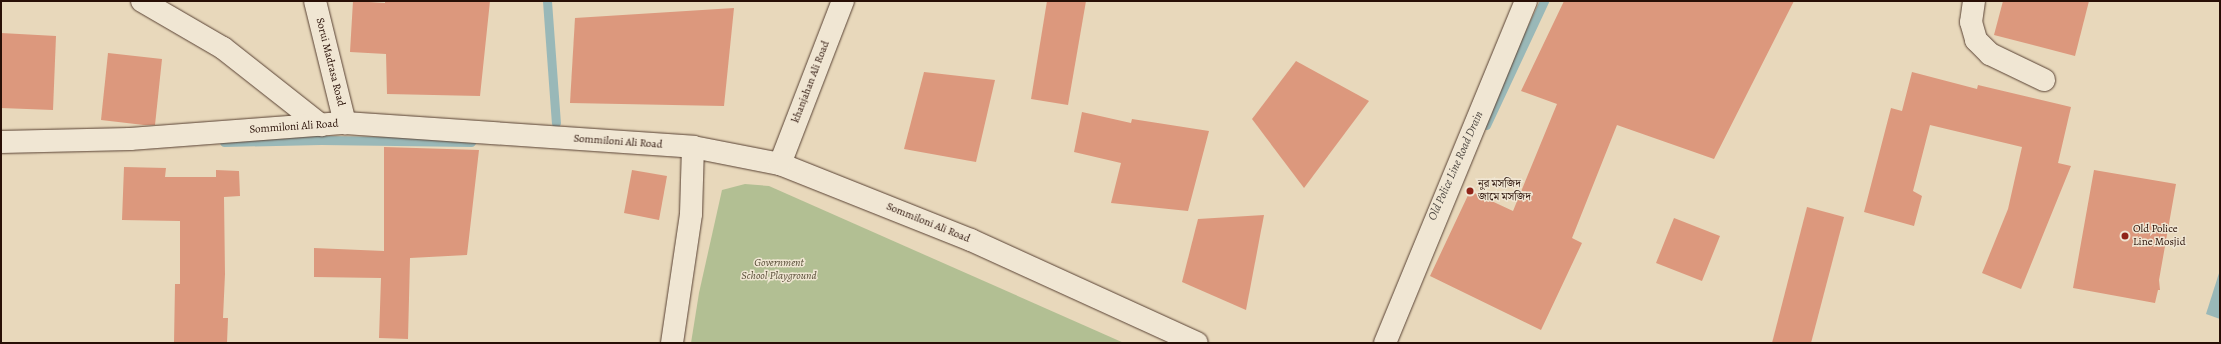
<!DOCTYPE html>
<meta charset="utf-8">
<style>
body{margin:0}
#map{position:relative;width:2221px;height:344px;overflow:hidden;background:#e8d8bb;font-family:Alegreya,"Noto Serif Bengali",serif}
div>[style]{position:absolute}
.green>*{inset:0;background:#b2bf93}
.water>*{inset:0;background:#99b8b8}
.stream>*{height:9px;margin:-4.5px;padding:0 4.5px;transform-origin:4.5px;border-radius:4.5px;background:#99b8b8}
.building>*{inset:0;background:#dc987d}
.roads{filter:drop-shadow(0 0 1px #584133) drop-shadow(0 0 1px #584133)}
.minor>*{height:22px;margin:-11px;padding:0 11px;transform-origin:11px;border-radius:11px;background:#f0e6d3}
.tertiary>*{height:22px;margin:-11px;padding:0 11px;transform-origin:11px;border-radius:11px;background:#f0e6d3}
.secondary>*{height:22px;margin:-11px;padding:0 11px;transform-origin:11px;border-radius:11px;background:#f0e6d3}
.dots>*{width:11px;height:11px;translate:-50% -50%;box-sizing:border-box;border:2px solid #f0e6d3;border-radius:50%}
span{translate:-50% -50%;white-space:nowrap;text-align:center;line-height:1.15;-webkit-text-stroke:3px #f0e6d3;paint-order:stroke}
.street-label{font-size:11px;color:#280f06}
.poi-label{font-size:11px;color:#280f06}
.left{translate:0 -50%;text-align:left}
.park-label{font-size:11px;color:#584d37;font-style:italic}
.water-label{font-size:12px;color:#504a44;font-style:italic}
.frame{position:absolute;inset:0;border:2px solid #280f06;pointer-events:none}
</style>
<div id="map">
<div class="green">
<div style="clip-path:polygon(745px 184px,769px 186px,1124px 343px,691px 343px,699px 293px,722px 190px)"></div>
</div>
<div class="water">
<div style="clip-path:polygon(2220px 270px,2220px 319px,2206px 314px)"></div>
</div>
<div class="stream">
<div style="left:547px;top:1px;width:122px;rotate:85.8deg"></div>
<div style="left:1486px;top:125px;width:137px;rotate:-64.9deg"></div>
<div style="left:224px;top:142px;width:97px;rotate:-1.2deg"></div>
<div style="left:321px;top:140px;width:150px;rotate:0.8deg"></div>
</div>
<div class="building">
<div style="clip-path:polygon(353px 1px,385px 3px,385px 1px,490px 1px,480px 96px,387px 94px,386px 54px,350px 52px)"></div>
<div style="clip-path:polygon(1047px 1px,1086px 1px,1068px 105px,1031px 99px)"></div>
<div style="clip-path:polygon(1564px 1px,1794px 1px,1714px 159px,1617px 125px,1572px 238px,1582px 243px,1541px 330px,1430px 276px,1470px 191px,1513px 211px,1557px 104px,1521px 91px)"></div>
<div style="clip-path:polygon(2003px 1px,2089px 1px,2075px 56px,1994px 35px)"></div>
<div style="clip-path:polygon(734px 8px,724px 106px,570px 103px,575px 18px)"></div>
<div style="clip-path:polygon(1px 33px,56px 36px,53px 110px,1px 108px)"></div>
<div style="clip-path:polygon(108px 53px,162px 59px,155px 125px,144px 125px,101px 120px)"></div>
<div style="clip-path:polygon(1296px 61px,1369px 101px,1304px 188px,1252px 119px)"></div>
<div style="clip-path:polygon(924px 72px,995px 80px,976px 162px,904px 149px)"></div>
<div style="clip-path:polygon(1912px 72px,1977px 89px,1978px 85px,2071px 107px,2058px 163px,2071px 166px,2021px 289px,1982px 273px,2008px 209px,2022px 147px,1930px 125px,1913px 191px,1922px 196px,1914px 226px,1864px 212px,1891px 108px,1902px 111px)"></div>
<div style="clip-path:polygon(1082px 112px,1131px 123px,1132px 119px,1209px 131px,1188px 211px,1111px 203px,1121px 163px,1074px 152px)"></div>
<div style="clip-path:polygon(384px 147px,479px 150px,467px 255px,410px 258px,408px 339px,379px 338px,381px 278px,314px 277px,314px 248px,384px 251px)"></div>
<div style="clip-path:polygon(124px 167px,166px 168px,165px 177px,216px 177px,216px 170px,239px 171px,240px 196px,224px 197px,225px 274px,223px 318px,228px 318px,227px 343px,174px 343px,175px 284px,180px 284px,180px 221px,122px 220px)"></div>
<div style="clip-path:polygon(632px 170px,667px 176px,659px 220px,624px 213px)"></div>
<div style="clip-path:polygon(2094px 170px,2176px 184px,2159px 280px,2160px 290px,2158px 290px,2155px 303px,2073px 288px)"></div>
<div style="clip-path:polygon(1807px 207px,1844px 217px,1811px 343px,1772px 343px)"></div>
<div style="clip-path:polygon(1264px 215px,1246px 310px,1182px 282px,1198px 219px)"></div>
<div style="clip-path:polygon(1674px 218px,1720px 236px,1702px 281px,1656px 263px)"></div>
</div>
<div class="roads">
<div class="minor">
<div style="left:1974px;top:1px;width:21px;rotate:98deg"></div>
<div style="left:1971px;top:22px;width:19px;rotate:74deg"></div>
<div style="left:1976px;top:40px;width:20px;rotate:45deg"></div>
<div style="left:1990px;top:54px;width:60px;rotate:25.7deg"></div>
</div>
<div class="tertiary">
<div style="left:142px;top:1px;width:94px;rotate:30.1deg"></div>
<div style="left:223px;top:48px;width:125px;rotate:38.2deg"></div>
<div style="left:315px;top:1px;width:126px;rotate:76.2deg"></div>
<div style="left:1px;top:142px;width:129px;rotate:-1.3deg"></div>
<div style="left:130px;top:139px;width:216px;rotate:-4.3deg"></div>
<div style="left:345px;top:123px;width:349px;rotate:3.9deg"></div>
<div style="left:693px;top:147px;width:89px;rotate:11.1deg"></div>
<div style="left:780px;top:164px;width:206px;rotate:21.7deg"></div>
<div style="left:971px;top:240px;width:248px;rotate:24.5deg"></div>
<div style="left:780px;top:164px;width:175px;rotate:-68.9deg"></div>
<div style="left:672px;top:343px;width:130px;rotate:-81.6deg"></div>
<div style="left:691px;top:214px;width:67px;rotate:-88.3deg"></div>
</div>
<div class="secondary">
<div style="left:1385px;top:343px;width:370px;rotate:-67.6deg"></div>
</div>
</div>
<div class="dots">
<div style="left:1470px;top:191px;background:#8f2418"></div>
<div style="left:2125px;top:236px;background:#8f2418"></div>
</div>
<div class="street-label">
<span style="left:330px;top:62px;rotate:76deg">Sorui Madrasa Road</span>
<span style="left:811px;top:82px;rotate:-69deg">khanjahan Ali Road</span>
<span style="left:294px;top:127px;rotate:-4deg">Sommiloni Ali Road</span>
<span style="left:618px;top:142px;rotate:4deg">Sommiloni Ali Road</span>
<span style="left:928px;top:223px;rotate:22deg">Sommiloni Ali Road</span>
</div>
<div class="poi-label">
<span class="left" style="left:1478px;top:191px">নুর মসজিদ<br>জামে মসজিদ</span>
<span class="left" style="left:2133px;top:236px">Old Police<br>Line Mosjid</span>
</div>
<div class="park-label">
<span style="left:779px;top:270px">Government<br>School Playground</span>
</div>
<div class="water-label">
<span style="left:1456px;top:166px;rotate:-66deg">Old Police Line Road Drain</span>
</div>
<div class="frame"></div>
</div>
